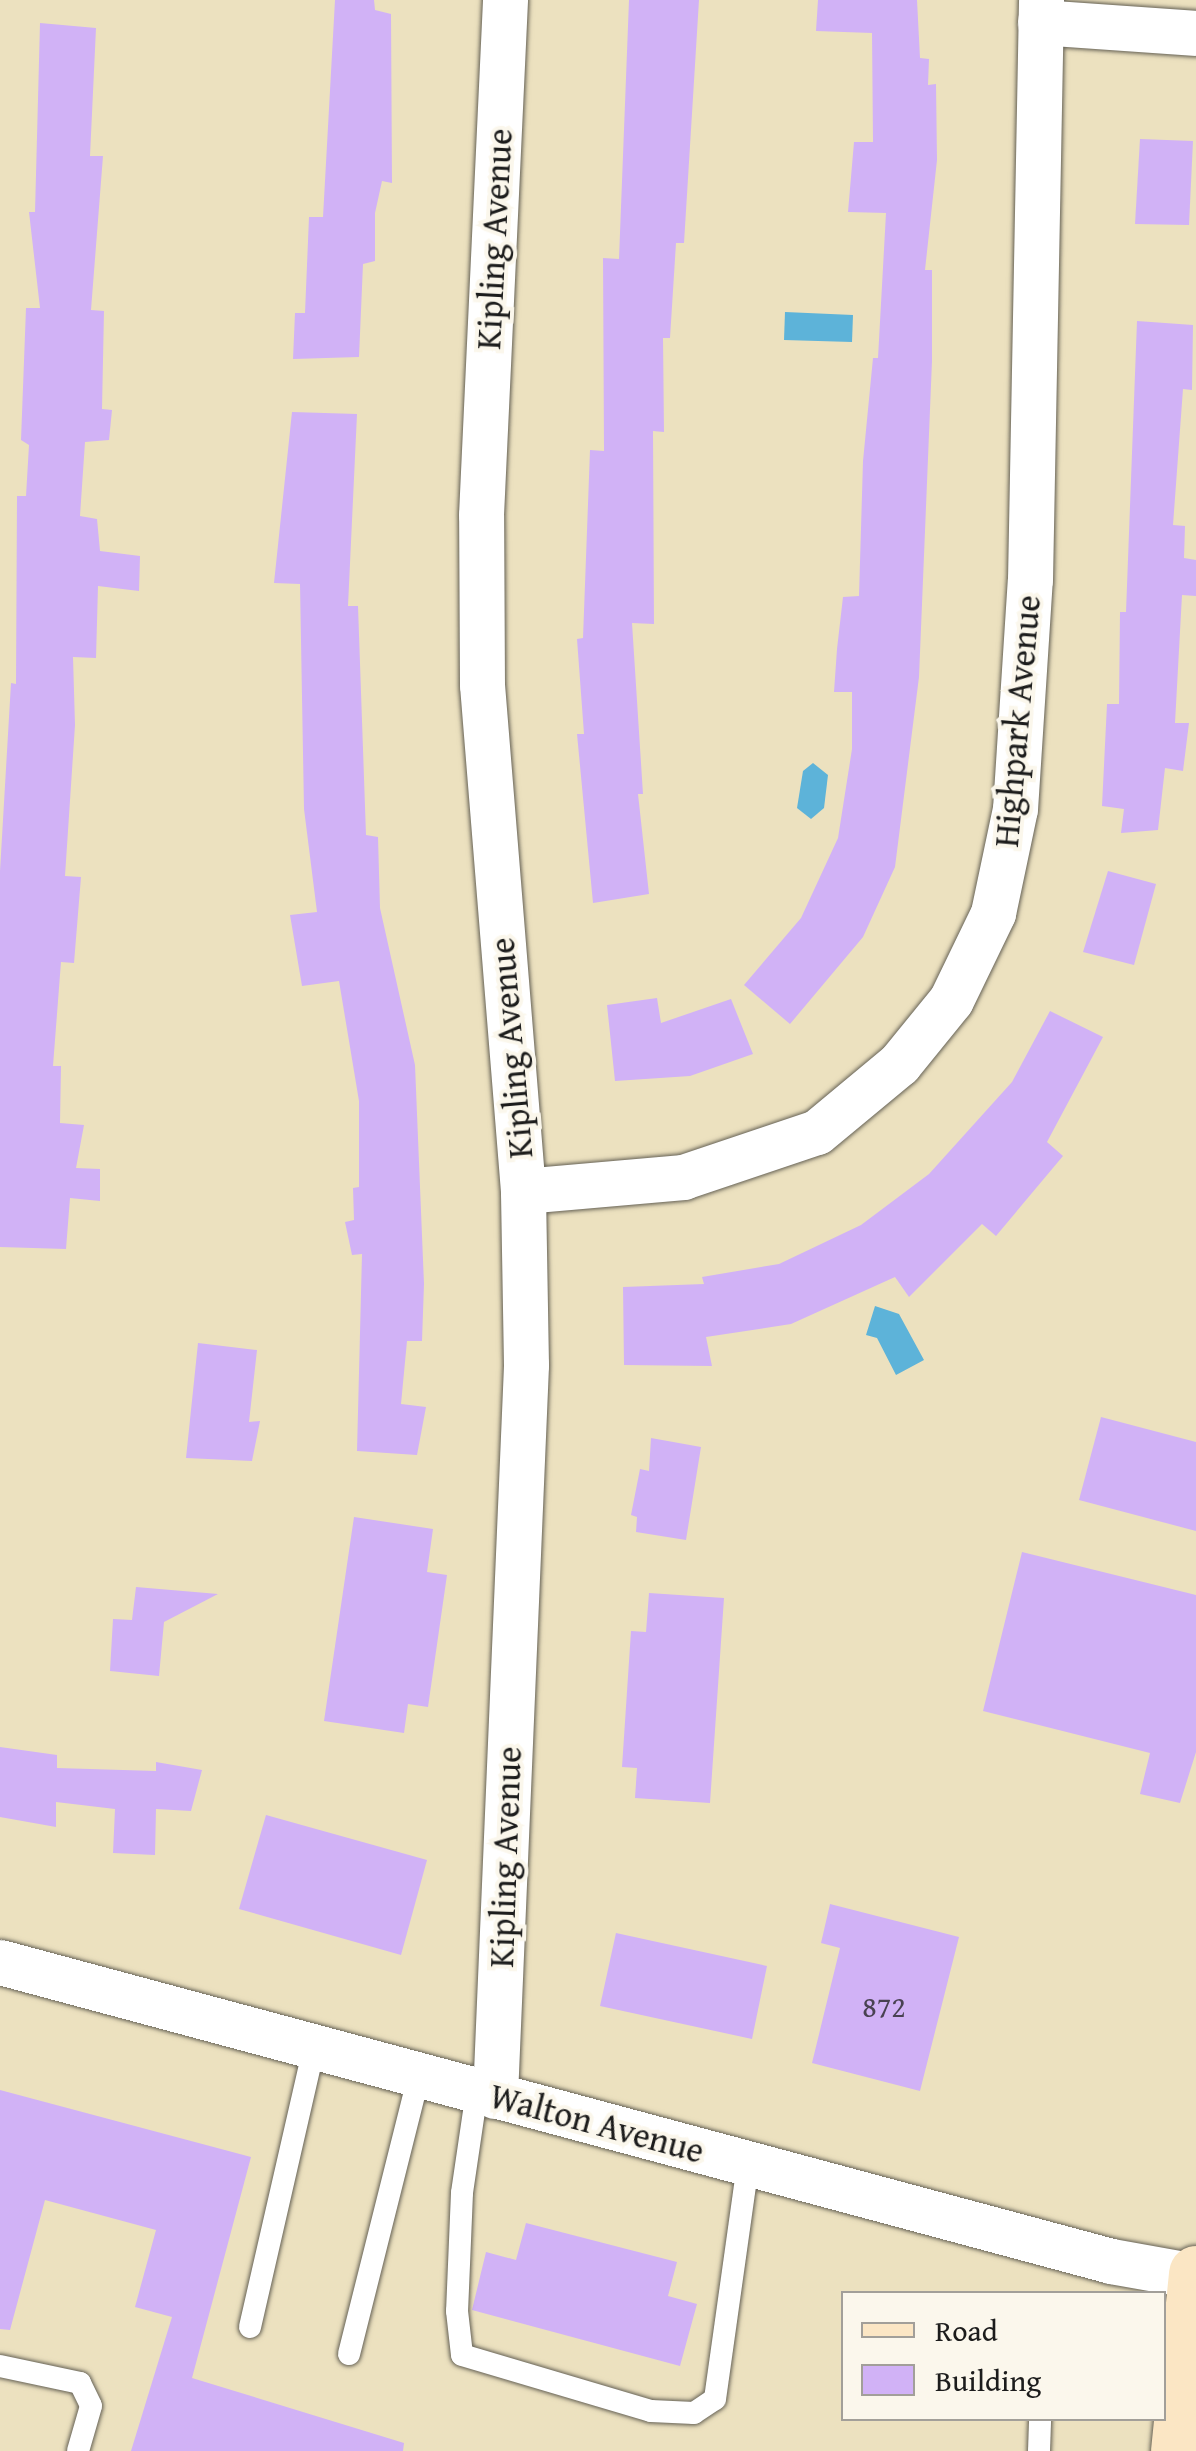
<!DOCTYPE html>
<style>
body{margin:0}
#map{position:relative;width:1196px;height:2451px;overflow:hidden;background:#ece1bf;font-family:"Gentium Book Plus",serif}
div>[style]{position:absolute}
.water>*{inset:0;background:#5db3d9}
.building>*{inset:0;background:#d1b2f6}
.roads{filter:drop-shadow(0 0 2px #656155) drop-shadow(0 0 2px #656155)}
.lane>*{height:22px;margin:-11px;padding:0 11px;transform-origin:11px;border-radius:11px;background:#fff}
.street>*{height:45px;margin:-22.5px;padding:0 22.5px;transform-origin:22.5px;border-radius:22.5px;background:#fff}
.secondary>*{height:55px;margin:-27.5px;padding:0 27.5px;transform-origin:27.5px;border-radius:27.5px;background:#fbe6c4}
span{translate:-50% -50%;white-space:nowrap;text-align:center;line-height:1.15;-webkit-text-stroke:8px #fbf7ec;paint-order:stroke}
.number-label{font-size:30px;color:#494252}
.number-label span{-webkit-text-stroke-width:0}
.street-label{font-size:35px;color:#1c1c1c}
.legend{position:absolute;left:841px;top:2291px;width:325px;height:130px;box-sizing:border-box;background:#fbf7ec;border:2px solid #a29f99;margin:0;padding:12px 18px;list-style:none;font-size:30px;color:#1c1c1c}
.legend li{display:flex;align-items:center;gap:20px;height:50px}
.legend b{width:50px;border:2px solid #a29f99}
</style>
<div id="map">
<div class="water">
<div style="clip-path:polygon(785px 312px,853px 315px,852px 342px,784px 340px)"></div>
<div style="clip-path:polygon(813px 763px,828px 775px,824px 808px,811px 819px,797px 808px,803px 771px)"></div>
<div style="clip-path:polygon(875px 1306px,899px 1314px,924px 1360px,896px 1375px,877px 1338px,866px 1335px)"></div>
</div>
<div class="building">
<div style="clip-path:polygon(335px 0,374px 0,375px 10px,391px 14px,392px 183px,382px 181px,375px 213px,375px 261px,363px 264px,359px 357px,293px 359px,295px 313px,305px 313px,309px 217px,323px 217px)"></div>
<div style="clip-path:polygon(629px 0,699px 0,684px 243px,676px 243px,670px 338px,663px 338px,664px 432px,653px 431px,654px 624px,632px 623px,643px 794px,638px 794px,649px 894px,593px 903px,577px 734px,584px 734px,577px 639px,583px 638px,590px 450px,604px 451px,603px 258px,619px 259px)"></div>
<div style="clip-path:polygon(818px 0,917px 0,920px 58px,929px 59px,928px 85px,936px 84px,937px 160px,925px 270px,932px 270px,932px 361px,919px 677px,895px 867px,863px 937px,790px 1024px,744px 985px,801px 918px,838px 838px,852px 749px,852px 692px,834px 692px,837px 649px,843px 597px,859px 596px,863px 461px,873px 358px,878px 358px,886px 213px,848px 212px,854px 142px,873px 142px,872px 33px,816px 31px)"></div>
<div style="clip-path:polygon(40px 23px,96px 28px,90px 156px,103px 156px,91px 310px,104px 311px,102px 409px,112px 410px,109px 440px,85px 442px,80px 516px,97px 519px,100px 551px,140px 556px,139px 591px,98px 586px,96px 658px,73px 657px,75px 725px,65px 876px,81px 877px,74px 963px,61px 962px,53px 1066px,61px 1066px,60px 1123px,84px 1125px,76px 1168px,100px 1169px,100px 1201px,70px 1198px,66px 1249px,0 1247px,0 871px,11px 683px,16px 684px,17px 496px,26px 496px,29px 445px,21px 440px,26px 308px,40px 308px,29px 212px,35px 212px)"></div>
<div style="clip-path:polygon(1140px 139px,1193px 141px,1189px 225px,1135px 224px)"></div>
<div style="clip-path:polygon(1137px 321px,1193px 325px,1192px 390px,1183px 389px,1173px 525px,1185px 526px,1184px 558px,1196px 560px,1196px 596px,1182px 595px,1175px 723px,1189px 723px,1183px 771px,1165px 768px,1158px 830px,1121px 833px,1124px 809px,1102px 806px,1107px 704px,1119px 704px,1120px 612px,1126px 612px)"></div>
<div style="clip-path:polygon(292px 412px,357px 414px,348px 606px,358px 606px,366px 835px,378px 837px,380px 908px,415px 1065px,424px 1284px,422px 1341px,407px 1341px,401px 1404px,426px 1407px,417px 1455px,357px 1451px,362px 1254px,352px 1255px,345px 1222px,354px 1220px,353px 1188px,359px 1187px,359px 1101px,339px 981px,302px 986px,290px 915px,317px 912px,304px 809px,300px 584px,274px 583px)"></div>
<div style="clip-path:polygon(1108px 871px,1156px 884px,1134px 965px,1083px 952px)"></div>
<div style="clip-path:polygon(657px 998px,661px 1023px,731px 999px,753px 1054px,690px 1076px,615px 1081px,607px 1005px)"></div>
<div style="clip-path:polygon(1050px 1011px,1103px 1037px,1047px 1142px,1063px 1156px,996px 1236px,982px 1224px,909px 1297px,895px 1277px,791px 1324px,706px 1337px,712px 1366px,624px 1365px,623px 1287px,704px 1284px,702px 1277px,779px 1264px,861px 1225px,929px 1174px,1012px 1082px)"></div>
<div style="clip-path:polygon(198px 1343px,257px 1350px,249px 1422px,260px 1421px,252px 1461px,186px 1458px)"></div>
<div style="clip-path:polygon(1101px 1417px,1196px 1442px,1196px 1531px,1079px 1500px)"></div>
<div style="clip-path:polygon(651px 1438px,701px 1447px,686px 1540px,636px 1532px,637px 1517px,631px 1515px,640px 1469px,649px 1471px)"></div>
<div style="clip-path:polygon(354px 1517px,433px 1529px,427px 1572px,447px 1575px,428px 1707px,408px 1704px,404px 1733px,324px 1721px)"></div>
<div style="clip-path:polygon(1022px 1552px,1196px 1595px,1196px 1752px,1180px 1803px,1140px 1794px,1150px 1753px,983px 1711px)"></div>
<div style="clip-path:polygon(136px 1587px,218px 1594px,164px 1622px,159px 1676px,110px 1671px,113px 1619px,132px 1620px)"></div>
<div style="clip-path:polygon(649px 1593px,724px 1598px,710px 1803px,635px 1798px,637px 1768px,622px 1767px,631px 1631px,646px 1632px)"></div>
<div style="clip-path:polygon(0 1747px,57px 1755px,57px 1768px,156px 1771px,156px 1762px,202px 1770px,191px 1811px,156px 1809px,155px 1855px,113px 1853px,115px 1809px,56px 1802px,56px 1827px,0 1817px)"></div>
<div style="clip-path:polygon(266px 1815px,427px 1860px,401px 1955px,239px 1909px)"></div>
<div style="clip-path:polygon(830px 1904px,959px 1937px,920px 2091px,812px 2063px,840px 1948px,821px 1943px)"></div>
<div style="clip-path:polygon(616px 1933px,767px 1966px,752px 2039px,600px 2006px)"></div>
<div style="clip-path:polygon(0 2090px,251px 2157px,192px 2378px,404px 2443px,403px 2451px,131px 2451px,172px 2317px,135px 2307px,156px 2230px,45px 2200px,10px 2330px,0 2329px)"></div>
<div style="clip-path:polygon(526px 2223px,677px 2262px,668px 2296px,697px 2304px,680px 2366px,472px 2310px,486px 2252px,516px 2260px)"></div>
</div>
<div class="roads">
<div class="lane">
<div style="left:477px;top:2091px;width:103px;rotate:98.4deg"></div>
<div style="left:462px;top:2193px;width:118px;rotate:92.4deg"></div>
<div style="left:457px;top:2311px;width:44px;rotate:83.5deg"></div>
<div style="left:462px;top:2355px;width:197px;rotate:16.5deg"></div>
<div style="left:651px;top:2411px;width:43px;rotate:2.7deg"></div>
<div style="left:694px;top:2413px;width:25px;rotate:-34deg"></div>
<div style="left:715px;top:2399px;width:238px;rotate:-82deg"></div>
<div style="left:250px;top:2327px;width:287px;rotate:-77.1deg"></div>
<div style="left:349px;top:2354px;width:288px;rotate:-75.9deg"></div>
<div style="left:0;top:2366px;width:82px;rotate:12deg"></div>
<div style="left:80px;top:2383px;width:25px;rotate:64deg"></div>
<div style="left:91px;top:2406px;width:47px;rotate:106.1deg"></div>
<div style="left:1039px;top:2451px;width:33px;rotate:-88deg"></div>
</div>
<div class="street">
<div style="left:1040px;top:22px;width:156px;rotate:4deg"></div>
<div style="left:523px;top:1191px;width:161px;rotate:-5deg"></div>
<div style="left:683px;top:1177px;width:141px;rotate:-18.6deg"></div>
<div style="left:817px;top:1132px;width:107px;rotate:-39.7deg"></div>
<div style="left:899px;top:1064px;width:82px;rotate:-50.9deg"></div>
<div style="left:951px;top:1000px;width:97px;rotate:-64.2deg"></div>
<div style="left:993px;top:913px;width:106px;rotate:-78.1deg"></div>
<div style="left:1015px;top:809px;width:229px;rotate:-86.3deg"></div>
<div style="left:1030px;top:580px;width:580px;rotate:-88.91deg"></div>
<div style="left:0;top:1962px;width:1151px;rotate:15.06deg"></div>
<div style="left:1111px;top:2261px;width:85px;rotate:10.1deg"></div>
<div style="left:495px;top:2096px;width:732px;rotate:-87.57deg"></div>
<div style="left:526px;top:1365px;width:174px;rotate:-91deg"></div>
<div style="left:523px;top:1191px;width:508px;rotate:-94.63deg"></div>
<div style="left:482px;top:685px;width:170px;rotate:-90.3deg"></div>
<div style="left:481px;top:515px;width:516px;rotate:-87.33deg"></div>
</div>
<div class="secondary">
<div style="left:1178px;top:2451px;width:179px;rotate:-84.2deg"></div>
</div>
</div>
<div class="number-label">
<span style="left:884px;top:2006px">872</span>
</div>
<div class="street-label">
<span style="left:494px;top:239px;rotate:-87deg">Kipling Avenue</span>
<span style="left:1017px;top:721px;rotate:-85deg">Highpark Avenue</span>
<span style="left:511px;top:1048px;rotate:-95deg">Kipling Avenue</span>
<span style="left:505px;top:1857px;rotate:-88deg">Kipling Avenue</span>
<span style="left:597px;top:2123px;rotate:15deg">Walton Avenue</span>
</div>
<ul class="legend">
<li><b style="height:12px;background:#fbe6c4"></b>Road</li>
<li><b style="height:28px;background:#d1b2f6"></b>Building</li>
</ul>
</div>
